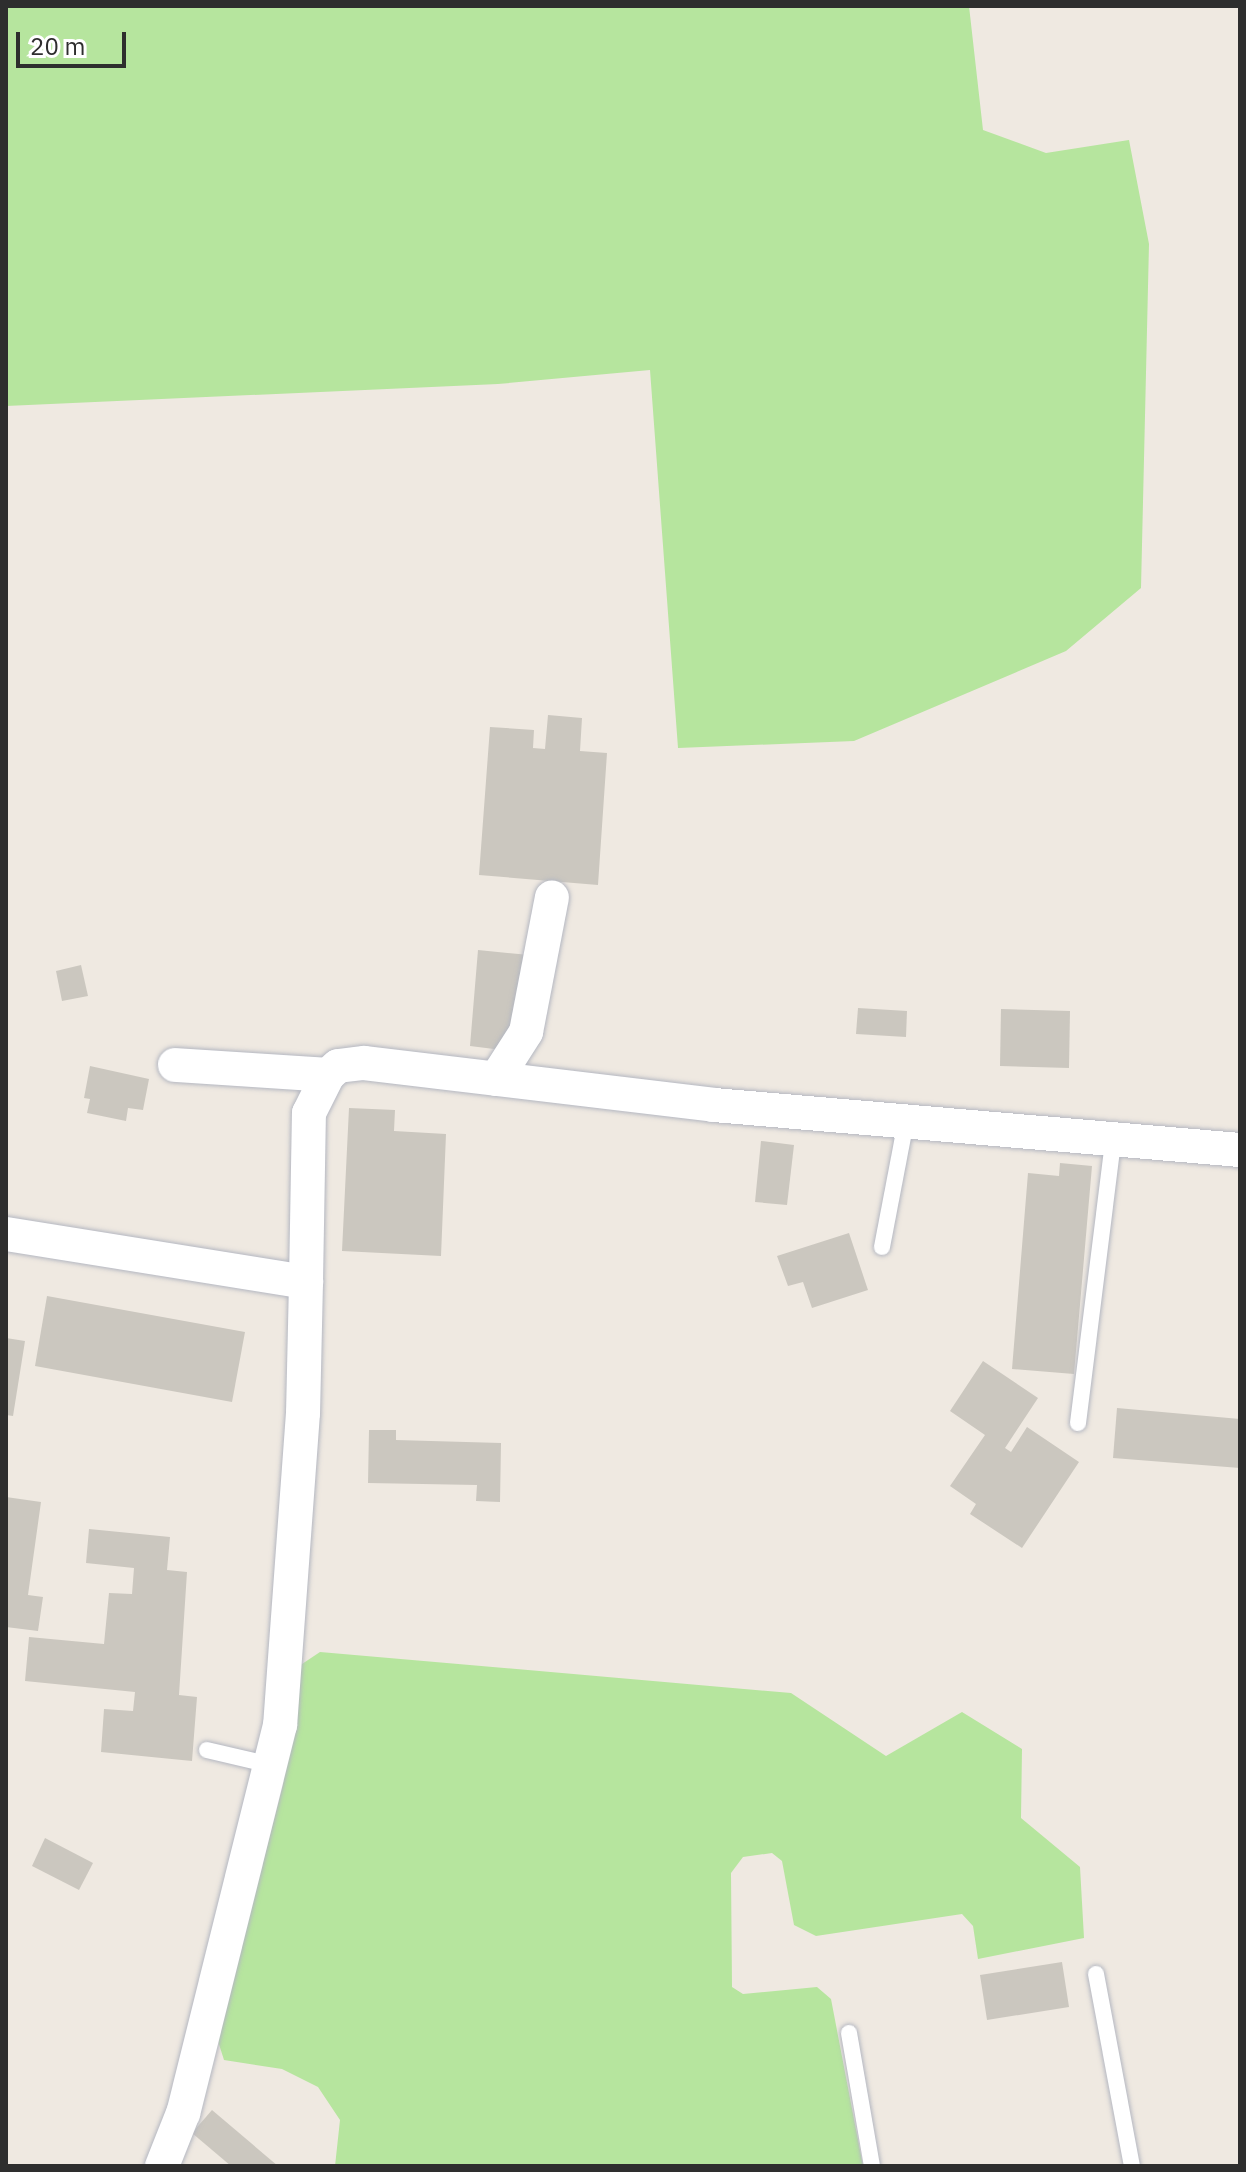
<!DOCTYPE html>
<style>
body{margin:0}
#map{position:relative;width:1246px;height:2172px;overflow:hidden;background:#efe9e1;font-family:"IBM Plex Sans",sans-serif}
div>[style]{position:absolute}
.green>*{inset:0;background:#b6e59e}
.building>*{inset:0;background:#cbc7bf}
.roads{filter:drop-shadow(0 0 2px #b4b7c1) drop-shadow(0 0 2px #b4b7c1)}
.lane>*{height:16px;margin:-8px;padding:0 8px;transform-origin:8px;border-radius:8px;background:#fff}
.street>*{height:34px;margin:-17px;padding:0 17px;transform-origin:17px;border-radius:17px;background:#fff}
span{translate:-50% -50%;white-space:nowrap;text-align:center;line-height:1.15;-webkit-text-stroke:7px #fff;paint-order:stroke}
.frame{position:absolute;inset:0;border:8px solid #2e2e2e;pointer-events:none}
.scale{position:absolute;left:16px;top:32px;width:110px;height:36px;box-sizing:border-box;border:4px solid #2e2e2e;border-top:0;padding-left:10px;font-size:24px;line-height:28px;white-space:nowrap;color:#2e2e2e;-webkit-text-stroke:6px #fff;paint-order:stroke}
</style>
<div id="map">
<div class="green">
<div style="clip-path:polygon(6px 6px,969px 6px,983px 130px,1046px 153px,1129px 140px,1149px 244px,1141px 588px,1066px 651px,854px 741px,678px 748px,650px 370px,498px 384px,6px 406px)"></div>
<div style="clip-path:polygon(320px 1652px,791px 1693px,886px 1756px,962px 1712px,1022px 1749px,1021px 1818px,1080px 1867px,1084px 1938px,978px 1959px,973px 1926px,962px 1914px,816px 1936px,794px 1925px,782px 1861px,772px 1853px,743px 1857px,731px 1873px,732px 1987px,743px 1994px,817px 1987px,831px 1999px,863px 2166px,335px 2166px,340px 2120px,318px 2087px,282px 2069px,224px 2060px,217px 2038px,283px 1785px,296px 1668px)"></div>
</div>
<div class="building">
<div style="clip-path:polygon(548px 715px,582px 718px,580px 751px,607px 753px,598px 885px,479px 875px,490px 727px,534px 730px,533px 748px,545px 749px)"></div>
<div style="clip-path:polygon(478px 950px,529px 955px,511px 1051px,470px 1046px)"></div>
<div style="clip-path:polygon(81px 965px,88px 996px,62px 1001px,56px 971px)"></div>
<div style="clip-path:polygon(858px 1008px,907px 1011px,906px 1037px,856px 1034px)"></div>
<div style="clip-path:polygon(1001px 1009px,1070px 1011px,1069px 1068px,1000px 1066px)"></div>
<div style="clip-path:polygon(90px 1066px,149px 1079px,143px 1110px,128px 1108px,126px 1121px,87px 1113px,90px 1099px,84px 1098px)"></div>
<div style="clip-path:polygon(349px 1108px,395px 1110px,394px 1131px,446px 1134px,441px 1256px,342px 1251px)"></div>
<div style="clip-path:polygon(761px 1141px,794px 1145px,787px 1205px,755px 1202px)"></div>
<div style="clip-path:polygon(1060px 1163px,1092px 1166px,1074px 1374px,1012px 1369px,1028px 1173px,1059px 1176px)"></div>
<div style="clip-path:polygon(849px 1233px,868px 1290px,812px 1308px,803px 1282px,788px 1286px,777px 1256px)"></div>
<div style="clip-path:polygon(47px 1296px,245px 1332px,232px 1402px,35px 1366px)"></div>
<div style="clip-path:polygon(6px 1338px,25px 1341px,13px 1416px,6px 1415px)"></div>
<div style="clip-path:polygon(983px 1361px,1038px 1398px,1005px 1448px,1011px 1452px,1027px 1427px,1079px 1462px,1022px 1548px,970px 1514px,976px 1504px,950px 1486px,985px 1435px,950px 1411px)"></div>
<div style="clip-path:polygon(1117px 1408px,1240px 1419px,1240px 1468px,1113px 1458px)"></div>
<div style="clip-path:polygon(369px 1430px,396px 1430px,396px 1440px,501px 1443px,500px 1502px,476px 1501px,477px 1485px,368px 1483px)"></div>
<div style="clip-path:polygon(6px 1497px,41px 1502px,28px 1595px,43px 1597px,38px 1631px,6px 1627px)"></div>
<div style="clip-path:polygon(89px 1529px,170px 1537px,167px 1570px,187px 1572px,179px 1695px,197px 1697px,192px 1761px,101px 1752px,104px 1709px,133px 1711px,135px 1692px,25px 1681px,29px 1637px,104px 1644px,109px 1593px,132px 1594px,134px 1568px,86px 1563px)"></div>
<div style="clip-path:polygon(45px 1838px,93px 1863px,79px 1890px,32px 1866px)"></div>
<div style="clip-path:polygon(1062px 1962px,1069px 2007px,987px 2020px,980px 1975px)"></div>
<div style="clip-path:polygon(212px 2110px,278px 2166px,231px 2166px,192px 2133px)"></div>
</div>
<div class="roads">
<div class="lane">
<div style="left:882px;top:1247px;width:128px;rotate:-79.2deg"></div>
<div style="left:1078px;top:1423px;width:285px;rotate:-82.9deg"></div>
<div style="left:207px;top:1750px;width:66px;rotate:13.2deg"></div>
<div style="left:1096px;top:1974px;width:195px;rotate:79.4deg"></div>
<div style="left:849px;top:2033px;width:135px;rotate:80.2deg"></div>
</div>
<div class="street">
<div style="left:175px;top:1065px;width:153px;rotate:3.7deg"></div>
<div style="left:496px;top:1079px;width:56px;rotate:-57.4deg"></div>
<div style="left:526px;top:1032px;width:137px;rotate:-79.1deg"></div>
<div style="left:6px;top:1234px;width:304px;rotate:9.1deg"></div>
<div style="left:306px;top:1282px;width:131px;rotate:91.3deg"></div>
<div style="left:303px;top:1413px;width:313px;rotate:94.2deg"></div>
<div style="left:280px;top:1725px;width:400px;rotate:104deg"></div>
<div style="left:183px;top:2113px;width:57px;rotate:111.6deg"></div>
<div style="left:306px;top:1282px;width:169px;rotate:-89deg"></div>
<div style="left:309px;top:1113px;width:42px;rotate:-63.4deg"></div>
<div style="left:328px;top:1075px;width:13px;rotate:-42deg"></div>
<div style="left:338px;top:1066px;width:26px;rotate:-7deg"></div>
<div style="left:364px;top:1063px;width:353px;rotate:6.8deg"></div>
<div style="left:714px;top:1105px;width:528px;rotate:4.89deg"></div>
</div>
</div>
<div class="frame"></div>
<div class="scale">20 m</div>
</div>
